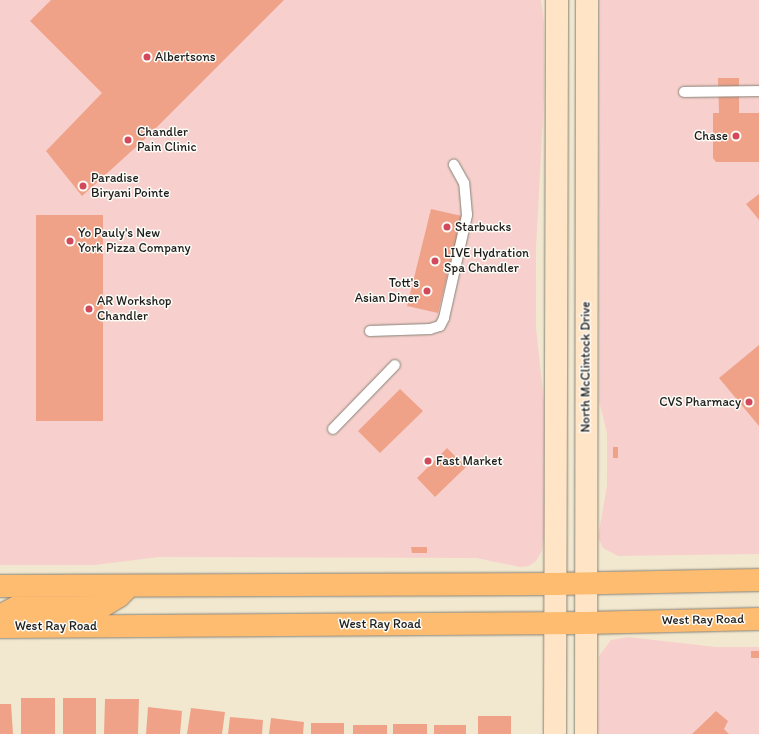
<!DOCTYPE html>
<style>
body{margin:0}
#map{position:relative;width:759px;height:734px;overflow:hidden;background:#f2e8d0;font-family:Itim,sans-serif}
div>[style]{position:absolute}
.built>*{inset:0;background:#f7d0cd}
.building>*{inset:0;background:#f0a289}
.roads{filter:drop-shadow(0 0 1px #878276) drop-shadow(0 0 1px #878276)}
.lane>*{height:10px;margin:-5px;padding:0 5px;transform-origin:5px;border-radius:5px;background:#fff}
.secondary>*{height:22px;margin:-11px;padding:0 11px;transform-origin:11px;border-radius:11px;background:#ffe4c6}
.primary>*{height:22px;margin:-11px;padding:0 11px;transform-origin:11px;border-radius:11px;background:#febc70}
.dots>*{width:11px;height:11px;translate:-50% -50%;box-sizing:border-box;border:2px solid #fdfcf7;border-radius:50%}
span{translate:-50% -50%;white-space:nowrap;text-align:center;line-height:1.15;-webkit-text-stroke:3px #fdfcf7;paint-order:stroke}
.poi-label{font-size:13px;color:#1c1c1c}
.left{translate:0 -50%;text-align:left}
.right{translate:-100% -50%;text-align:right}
.street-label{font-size:13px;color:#1c1c1c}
</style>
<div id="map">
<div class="built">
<div style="clip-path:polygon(0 0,541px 0,544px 23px,544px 97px,536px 249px,536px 328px,544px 402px,545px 527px,542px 551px,536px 561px,529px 566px,520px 567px,476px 558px,159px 557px,95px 565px,0 565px)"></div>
<div style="clip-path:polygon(599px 0,759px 0,759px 554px,618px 556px,603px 548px,598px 537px,607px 486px,607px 433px,599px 401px)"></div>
<div style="clip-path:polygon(628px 637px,716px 647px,759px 647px,759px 734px,598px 734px,599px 656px,611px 640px)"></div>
</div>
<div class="building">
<div style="clip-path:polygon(51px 0,284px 0,147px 137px,82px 196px,46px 151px,102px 93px,30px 21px)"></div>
<div style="clip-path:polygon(718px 78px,739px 78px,739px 113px,759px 113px,759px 162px,716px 162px,713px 158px,713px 113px,719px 113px)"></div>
<div style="clip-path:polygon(759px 194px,759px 220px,746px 204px)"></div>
<div style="clip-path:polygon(431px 209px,462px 216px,438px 313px,407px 306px)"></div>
<div style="clip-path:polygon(36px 215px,103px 215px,103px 421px,36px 421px)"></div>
<div style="clip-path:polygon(759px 345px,759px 426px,719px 378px)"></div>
<div style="clip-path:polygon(400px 389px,423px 411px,380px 453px,358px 431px)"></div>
<div style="clip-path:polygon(613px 447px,618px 447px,618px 458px,613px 458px)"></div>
<div style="clip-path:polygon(447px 448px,466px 467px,435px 497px,417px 478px)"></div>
<div style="clip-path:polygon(411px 547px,427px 547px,427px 553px,412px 553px)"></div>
<div style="clip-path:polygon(751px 651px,759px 651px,759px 658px,751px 658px)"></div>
<div style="clip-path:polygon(21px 698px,55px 698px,55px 734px,21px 734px)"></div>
<div style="clip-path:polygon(63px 698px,96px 698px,96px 734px,63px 734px)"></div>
<div style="clip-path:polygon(105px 699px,139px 699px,138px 734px,104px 734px)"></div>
<div style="clip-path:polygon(0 704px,11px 704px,13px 734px,0 734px)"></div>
<div style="clip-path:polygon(148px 707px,182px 711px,180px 734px,146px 734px)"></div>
<div style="clip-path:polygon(191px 708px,225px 712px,222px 734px,187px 734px)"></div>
<div style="clip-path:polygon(716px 711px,728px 721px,724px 729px,729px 734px,692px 734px)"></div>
<div style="clip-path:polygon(478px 716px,511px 716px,511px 734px,478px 734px)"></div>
<div style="clip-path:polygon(230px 717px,263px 720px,262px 734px,228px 734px)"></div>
<div style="clip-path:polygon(271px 718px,304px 722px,303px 734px,269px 734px)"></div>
<div style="clip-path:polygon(311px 723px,344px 723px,344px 734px,311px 734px)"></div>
<div style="clip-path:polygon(393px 724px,427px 724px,427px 734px,393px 734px)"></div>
<div style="clip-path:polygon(353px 725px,387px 725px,387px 734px,353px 734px)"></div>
<div style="clip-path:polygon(434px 725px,466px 725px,466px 734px,434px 734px)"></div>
</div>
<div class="roads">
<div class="lane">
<div style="left:684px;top:92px;width:75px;rotate:-0.8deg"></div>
<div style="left:370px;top:331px;width:60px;rotate:-1.9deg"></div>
<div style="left:430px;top:329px;width:10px;rotate:-17deg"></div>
<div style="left:440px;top:326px;width:9px;rotate:-63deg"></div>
<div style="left:444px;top:318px;width:106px;rotate:-77.4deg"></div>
<div style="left:467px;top:215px;width:32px;rotate:-95deg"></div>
<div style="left:464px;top:183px;width:21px;rotate:-119deg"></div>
<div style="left:333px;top:429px;width:89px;rotate:-45.9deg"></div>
</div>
<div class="secondary">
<div style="left:555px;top:734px;width:734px;rotate:-89.84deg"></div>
<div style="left:586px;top:734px;width:734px;rotate:-89.92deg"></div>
</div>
<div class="primary">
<div style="left:0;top:586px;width:555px;rotate:-0.21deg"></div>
<div style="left:555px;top:584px;width:204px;rotate:-1.1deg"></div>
<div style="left:0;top:616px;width:17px;rotate:-28deg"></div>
<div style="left:15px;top:608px;width:86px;rotate:-0.7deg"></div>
<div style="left:101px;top:607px;width:21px;rotate:-31deg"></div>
<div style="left:119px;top:596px;width:14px;rotate:-45deg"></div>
<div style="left:0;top:627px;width:585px;rotate:-0.39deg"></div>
<div style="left:585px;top:623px;width:174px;rotate:-1.3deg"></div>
</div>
</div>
<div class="dots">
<div style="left:147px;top:57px;background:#d1495b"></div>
<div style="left:736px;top:136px;background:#d1495b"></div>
<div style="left:128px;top:140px;background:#d1495b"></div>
<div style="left:83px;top:186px;background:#d1495b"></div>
<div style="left:447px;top:227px;background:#d1495b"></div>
<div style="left:70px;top:241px;background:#d1495b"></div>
<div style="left:435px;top:261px;background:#d1495b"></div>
<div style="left:427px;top:291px;background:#d1495b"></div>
<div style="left:89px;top:309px;background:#d1495b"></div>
<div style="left:749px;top:402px;background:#d1495b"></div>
<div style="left:428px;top:461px;background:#d1495b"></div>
</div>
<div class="poi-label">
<span class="left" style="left:155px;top:57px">Albertsons</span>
<span class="left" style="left:137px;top:140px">Chandler<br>Pain Clinic</span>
<span class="right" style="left:728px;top:136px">Chase</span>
<span class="left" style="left:91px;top:186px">Paradise<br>Biryani Pointe</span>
<span class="left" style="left:455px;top:227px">Starbucks</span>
<span class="left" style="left:78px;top:241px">Yo Pauly's New<br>York Pizza Company</span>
<span class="left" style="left:444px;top:261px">LIVE Hydration<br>Spa Chandler</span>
<span class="right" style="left:419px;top:291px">Tott's<br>Asian Diner</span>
<span class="left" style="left:97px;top:309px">AR Workshop<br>Chandler</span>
<span class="right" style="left:741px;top:402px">CVS Pharmacy</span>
<span class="left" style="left:436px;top:461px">Fast Market</span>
</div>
<div class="street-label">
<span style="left:586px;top:367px;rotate:-90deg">North McClintock Drive</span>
<span style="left:703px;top:620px;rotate:-1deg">West Ray Road</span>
<span style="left:380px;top:624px">West Ray Road</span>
<span style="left:56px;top:626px">West Ray Road</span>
</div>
</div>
